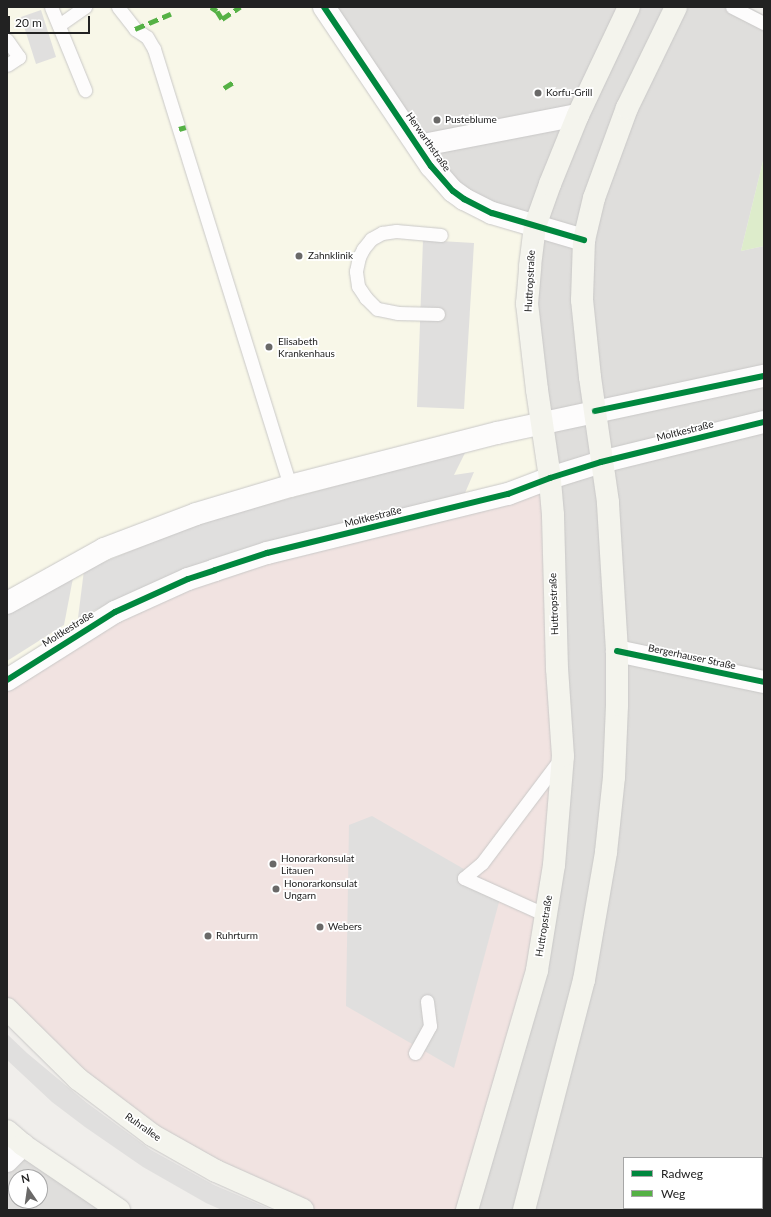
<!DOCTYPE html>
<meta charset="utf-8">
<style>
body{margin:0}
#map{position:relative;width:771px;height:1217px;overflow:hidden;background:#f0eeeb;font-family:Lato,sans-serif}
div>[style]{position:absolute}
.residential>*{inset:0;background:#dfdedc}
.commercial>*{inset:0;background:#f1e3e1}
.education>*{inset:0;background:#f8f7e8}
.grass>*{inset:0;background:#ddeccb}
.parking>*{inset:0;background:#e0dfde}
.roads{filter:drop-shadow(0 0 1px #c9c8c7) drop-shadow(0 0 1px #c9c8c7)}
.service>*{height:13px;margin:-6.5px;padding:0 6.5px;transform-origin:6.5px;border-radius:6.5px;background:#fdfcfc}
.minor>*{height:22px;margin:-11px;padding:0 11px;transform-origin:11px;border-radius:11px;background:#fdfcfc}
.tertiary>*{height:22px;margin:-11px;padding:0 11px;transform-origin:11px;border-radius:11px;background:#fdfcfc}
.secondary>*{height:22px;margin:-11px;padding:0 11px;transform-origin:11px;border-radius:11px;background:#f4f4ed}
.quiet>*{height:5px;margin-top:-2.5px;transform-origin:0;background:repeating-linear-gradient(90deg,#55b145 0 10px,transparent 0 15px)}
.cycleway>*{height:6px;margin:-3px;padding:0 3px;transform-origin:3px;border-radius:3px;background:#00873e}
.dots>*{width:11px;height:11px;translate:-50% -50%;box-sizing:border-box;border:2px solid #fff;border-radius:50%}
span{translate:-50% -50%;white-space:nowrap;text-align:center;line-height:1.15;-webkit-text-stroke:3.5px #fff;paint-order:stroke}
.poi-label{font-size:10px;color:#222}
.left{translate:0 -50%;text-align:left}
.street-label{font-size:10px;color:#222}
.frame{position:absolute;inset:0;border:8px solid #222;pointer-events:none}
.legend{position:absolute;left:623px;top:1157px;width:140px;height:52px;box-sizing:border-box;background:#fff;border:1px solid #a7a7a7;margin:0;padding:5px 7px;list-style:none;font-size:12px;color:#222}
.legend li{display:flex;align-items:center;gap:8px;height:20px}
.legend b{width:20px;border:1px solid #a7a7a7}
.north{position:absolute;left:8px;top:1169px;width:40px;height:40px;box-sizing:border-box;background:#fff;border:1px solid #a7a7a7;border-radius:50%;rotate:347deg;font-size:11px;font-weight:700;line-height:16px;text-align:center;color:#222}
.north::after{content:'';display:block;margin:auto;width:14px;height:18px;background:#6a6968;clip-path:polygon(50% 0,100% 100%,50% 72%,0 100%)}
.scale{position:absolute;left:8px;top:16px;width:82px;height:18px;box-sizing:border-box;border:2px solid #222;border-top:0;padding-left:5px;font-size:12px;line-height:14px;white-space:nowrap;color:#222;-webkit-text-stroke:3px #fff;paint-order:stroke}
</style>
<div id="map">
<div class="residential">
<div style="clip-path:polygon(326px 7px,628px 7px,533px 222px,466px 198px)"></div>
<div style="clip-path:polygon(evenodd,631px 7px,749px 7px,764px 15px,764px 157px,741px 251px,764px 246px,764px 1210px,469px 1210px,538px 390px,537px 229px,631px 7px,624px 1158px,762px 1158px,762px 1208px,624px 1208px,624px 1158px)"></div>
<div style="clip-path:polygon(evenodd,22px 1149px,115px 1210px,7px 1210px,7px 1164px,22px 1149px,16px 1177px,40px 1177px,40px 1201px,16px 1201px,16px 1177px)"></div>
</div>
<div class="commercial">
<div style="clip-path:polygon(549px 480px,560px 758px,535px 971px,464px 1210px,305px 1210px,153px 1134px,7px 1008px,7px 681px,190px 581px)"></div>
</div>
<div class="education">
<div style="clip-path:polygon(7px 7px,321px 7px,430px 167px,532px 226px,549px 477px,188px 577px,7px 677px)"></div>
</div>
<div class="grass">
<div style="clip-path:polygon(764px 157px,764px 246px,741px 251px)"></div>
</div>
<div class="parking">
<div style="clip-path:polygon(41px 10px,56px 57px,36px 64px,21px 17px)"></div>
<div style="clip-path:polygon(423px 240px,474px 243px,464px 409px,417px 407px)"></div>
<div style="clip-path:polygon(466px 451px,454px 475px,474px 472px,465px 493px,303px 534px,187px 568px,78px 618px,84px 570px,177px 532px,234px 513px)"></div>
<div style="clip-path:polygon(73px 578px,64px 625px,7px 661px,7px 614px)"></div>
<div style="clip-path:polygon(372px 816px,502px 891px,454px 1068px,346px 1006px,349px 825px)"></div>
<div style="clip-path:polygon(7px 1034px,27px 1053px,87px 1103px,151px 1150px,214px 1185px,272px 1210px,222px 1210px,206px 1203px,143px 1167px,85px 1127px,52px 1102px,7px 1060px)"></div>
</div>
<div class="roads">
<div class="service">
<div style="left:51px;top:7px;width:90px;rotate:67.7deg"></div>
<div style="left:118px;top:7px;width:28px;rotate:52deg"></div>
<div style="left:135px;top:29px;width:14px;rotate:34deg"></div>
<div style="left:147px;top:37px;width:14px;rotate:60deg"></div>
<div style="left:154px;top:49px;width:458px;rotate:72.7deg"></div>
<div style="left:732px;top:7px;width:36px;rotate:27deg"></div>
<div style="left:59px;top:25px;width:32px;rotate:-35deg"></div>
<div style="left:7px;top:40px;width:21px;rotate:55deg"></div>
<div style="left:19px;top:57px;width:14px;rotate:146deg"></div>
<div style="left:438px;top:314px;width:40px;rotate:-178.6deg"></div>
<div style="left:398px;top:313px;width:21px;rotate:-169deg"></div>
<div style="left:377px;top:309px;width:16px;rotate:-135deg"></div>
<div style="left:366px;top:298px;width:14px;rotate:-124deg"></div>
<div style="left:358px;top:286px;width:15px;rotate:-98deg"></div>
<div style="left:356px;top:271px;width:14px;rotate:-78deg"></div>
<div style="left:359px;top:257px;width:9px;rotate:-63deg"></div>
<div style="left:363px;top:249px;width:13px;rotate:-51deg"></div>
<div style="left:371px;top:239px;width:13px;rotate:-29deg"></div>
<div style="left:382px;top:233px;width:14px;rotate:-8deg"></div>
<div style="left:396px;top:231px;width:45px;rotate:5.1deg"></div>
<div style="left:546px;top:915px;width:90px;rotate:-155.7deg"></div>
<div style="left:464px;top:878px;width:23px;rotate:-40deg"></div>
<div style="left:482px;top:863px;width:133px;rotate:-53deg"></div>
<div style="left:415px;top:1053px;width:31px;rotate:-61deg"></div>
<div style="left:430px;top:1026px;width:25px;rotate:-97deg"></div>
</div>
<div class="minor">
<div style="left:324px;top:7px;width:192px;rotate:56.1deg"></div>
<div style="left:431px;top:166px;width:33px;rotate:49deg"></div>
<div style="left:453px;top:191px;width:14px;rotate:36deg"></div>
<div style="left:464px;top:199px;width:31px;rotate:27deg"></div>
<div style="left:492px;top:213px;width:96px;rotate:16.4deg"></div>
<div style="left:418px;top:146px;width:163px;rotate:-11deg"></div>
<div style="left:617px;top:651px;width:150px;rotate:11.9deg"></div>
<div style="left:7px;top:1161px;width:23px;rotate:-45deg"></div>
</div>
<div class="tertiary">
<div style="left:7px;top:603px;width:111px;rotate:-29.1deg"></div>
<div style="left:104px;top:549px;width:98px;rotate:-20.8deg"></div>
<div style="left:196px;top:514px;width:98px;rotate:-16.6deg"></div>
<div style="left:290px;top:486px;width:214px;rotate:-14.4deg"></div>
<div style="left:497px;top:433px;width:273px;rotate:-12.1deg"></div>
<div style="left:7px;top:680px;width:128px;rotate:-32.2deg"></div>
<div style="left:115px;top:612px;width:80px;rotate:-24.3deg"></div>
<div style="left:188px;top:579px;width:28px;rotate:-18deg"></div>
<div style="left:215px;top:570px;width:55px;rotate:-18.1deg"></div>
<div style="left:267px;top:553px;width:248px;rotate:-13.8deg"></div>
<div style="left:508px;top:494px;width:45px;rotate:-20.9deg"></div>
<div style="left:550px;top:478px;width:53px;rotate:-17.4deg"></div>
<div style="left:601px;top:462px;width:168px;rotate:-13.8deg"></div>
</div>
<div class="secondary">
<div style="left:7px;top:1009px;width:100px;rotate:44.6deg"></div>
<div style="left:78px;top:1079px;width:93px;rotate:37.1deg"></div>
<div style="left:152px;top:1135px;width:73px;rotate:29.4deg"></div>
<div style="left:216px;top:1171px;width:95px;rotate:24.1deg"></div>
<div style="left:7px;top:1131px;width:21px;rotate:41deg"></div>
<div style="left:23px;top:1145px;width:116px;rotate:34.1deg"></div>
<div style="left:467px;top:1210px;width:250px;rotate:-73.7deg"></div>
<div style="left:537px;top:970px;width:106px;rotate:-80.8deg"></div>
<div style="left:554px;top:865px;width:109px;rotate:-85.3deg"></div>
<div style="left:563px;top:756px;width:87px;rotate:-93.9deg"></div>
<div style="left:557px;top:669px;width:154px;rotate:-91.5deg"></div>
<div style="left:553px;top:515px;width:37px;rotate:-95deg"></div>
<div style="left:550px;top:478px;width:89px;rotate:-98.4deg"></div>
<div style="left:537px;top:390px;width:87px;rotate:-96.6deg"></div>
<div style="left:527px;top:304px;width:38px;rotate:-85deg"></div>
<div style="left:530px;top:266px;width:40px;rotate:-82.9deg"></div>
<div style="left:535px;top:226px;width:45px;rotate:-70.3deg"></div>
<div style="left:550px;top:184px;width:74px;rotate:-67.9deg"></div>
<div style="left:578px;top:115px;width:119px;rotate:-64.7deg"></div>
<div style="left:524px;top:1210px;width:238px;rotate:-75.4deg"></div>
<div style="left:584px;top:980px;width:130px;rotate:-80.2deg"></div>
<div style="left:606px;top:852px;width:75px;rotate:-83.9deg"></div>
<div style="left:614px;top:777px;width:72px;rotate:-87.6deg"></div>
<div style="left:617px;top:705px;width:54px;rotate:-90deg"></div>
<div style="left:617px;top:651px;width:149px;rotate:-93.5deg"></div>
<div style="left:608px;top:502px;width:126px;rotate:-98.2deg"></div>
<div style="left:590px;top:377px;width:77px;rotate:-95.9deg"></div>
<div style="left:582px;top:300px;width:60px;rotate:-88.1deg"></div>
<div style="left:584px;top:240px;width:43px;rotate:-76.6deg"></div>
<div style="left:594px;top:198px;width:96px;rotate:-69.9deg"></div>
<div style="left:627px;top:108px;width:112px;rotate:-64.1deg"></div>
</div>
</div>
<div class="quiet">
<div style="left:211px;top:7px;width:7px;rotate:34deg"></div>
<div style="left:217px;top:11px;width:9px;rotate:58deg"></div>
<div style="left:222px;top:19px;width:22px;rotate:-34deg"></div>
<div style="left:135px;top:29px;width:39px;rotate:-23deg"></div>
<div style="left:224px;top:88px;width:13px;rotate:-32deg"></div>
<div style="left:179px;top:129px;width:7px;rotate:-16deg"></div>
</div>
<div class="cycleway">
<div style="left:324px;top:7px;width:192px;rotate:56.1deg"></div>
<div style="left:431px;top:166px;width:33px;rotate:49deg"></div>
<div style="left:453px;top:191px;width:14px;rotate:36deg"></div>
<div style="left:464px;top:199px;width:31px;rotate:27deg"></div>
<div style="left:492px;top:213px;width:96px;rotate:16.4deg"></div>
<div style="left:595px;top:411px;width:173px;rotate:-11.7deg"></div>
<div style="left:617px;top:651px;width:150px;rotate:11.9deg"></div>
<div style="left:7px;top:680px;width:128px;rotate:-32.2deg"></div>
<div style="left:115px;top:612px;width:80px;rotate:-24.3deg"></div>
<div style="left:188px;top:579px;width:28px;rotate:-18deg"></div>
<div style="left:215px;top:570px;width:55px;rotate:-18.1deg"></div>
<div style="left:267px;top:553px;width:248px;rotate:-13.8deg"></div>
<div style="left:508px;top:494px;width:45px;rotate:-20.9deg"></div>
<div style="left:550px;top:478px;width:53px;rotate:-17.4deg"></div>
<div style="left:601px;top:462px;width:168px;rotate:-13.8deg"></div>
</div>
<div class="dots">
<div style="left:538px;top:93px;background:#6a6968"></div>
<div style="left:437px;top:120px;background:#6a6968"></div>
<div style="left:299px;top:256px;background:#6a6968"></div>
<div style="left:269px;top:347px;background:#6a6968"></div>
<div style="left:273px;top:864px;background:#6a6968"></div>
<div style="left:276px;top:889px;background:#6a6968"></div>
<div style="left:320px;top:927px;background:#6a6968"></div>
<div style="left:208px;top:936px;background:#6a6968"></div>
</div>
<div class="poi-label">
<span class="left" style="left:546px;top:93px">Korfu-Grill</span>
<span class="left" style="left:445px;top:120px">Pusteblume</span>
<span class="left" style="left:308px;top:256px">Zahnklinik</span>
<span class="left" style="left:278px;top:347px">Elisabeth<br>Krankenhaus</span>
<span class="left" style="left:281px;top:864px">Honorarkonsulat<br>Litauen</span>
<span class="left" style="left:284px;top:889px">Honorarkonsulat<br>Ungarn</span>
<span class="left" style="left:328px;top:927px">Webers</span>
<span class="left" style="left:216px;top:936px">Ruhrturm</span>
</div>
<div class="street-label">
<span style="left:428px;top:142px;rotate:55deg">Herwarthstraße</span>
<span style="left:530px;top:281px;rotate:-87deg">Huttropstraße</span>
<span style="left:685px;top:431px;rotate:-14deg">Moltkestraße</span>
<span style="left:373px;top:517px;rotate:-14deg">Moltkestraße</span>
<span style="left:554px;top:604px;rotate:-92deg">Huttropstraße</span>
<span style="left:68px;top:629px;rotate:-32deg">Moltkestraße</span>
<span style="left:692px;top:657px;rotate:12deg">Bergerhauser Straße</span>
<span style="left:544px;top:926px;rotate:-81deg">Huttropstraße</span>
<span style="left:143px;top:1127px;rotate:35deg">Ruhrallee</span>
</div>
<div class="frame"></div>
<ul class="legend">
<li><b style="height:5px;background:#00873e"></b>Radweg</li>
<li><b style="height:5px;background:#55b145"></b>Weg</li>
</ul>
<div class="north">N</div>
<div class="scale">20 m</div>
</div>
